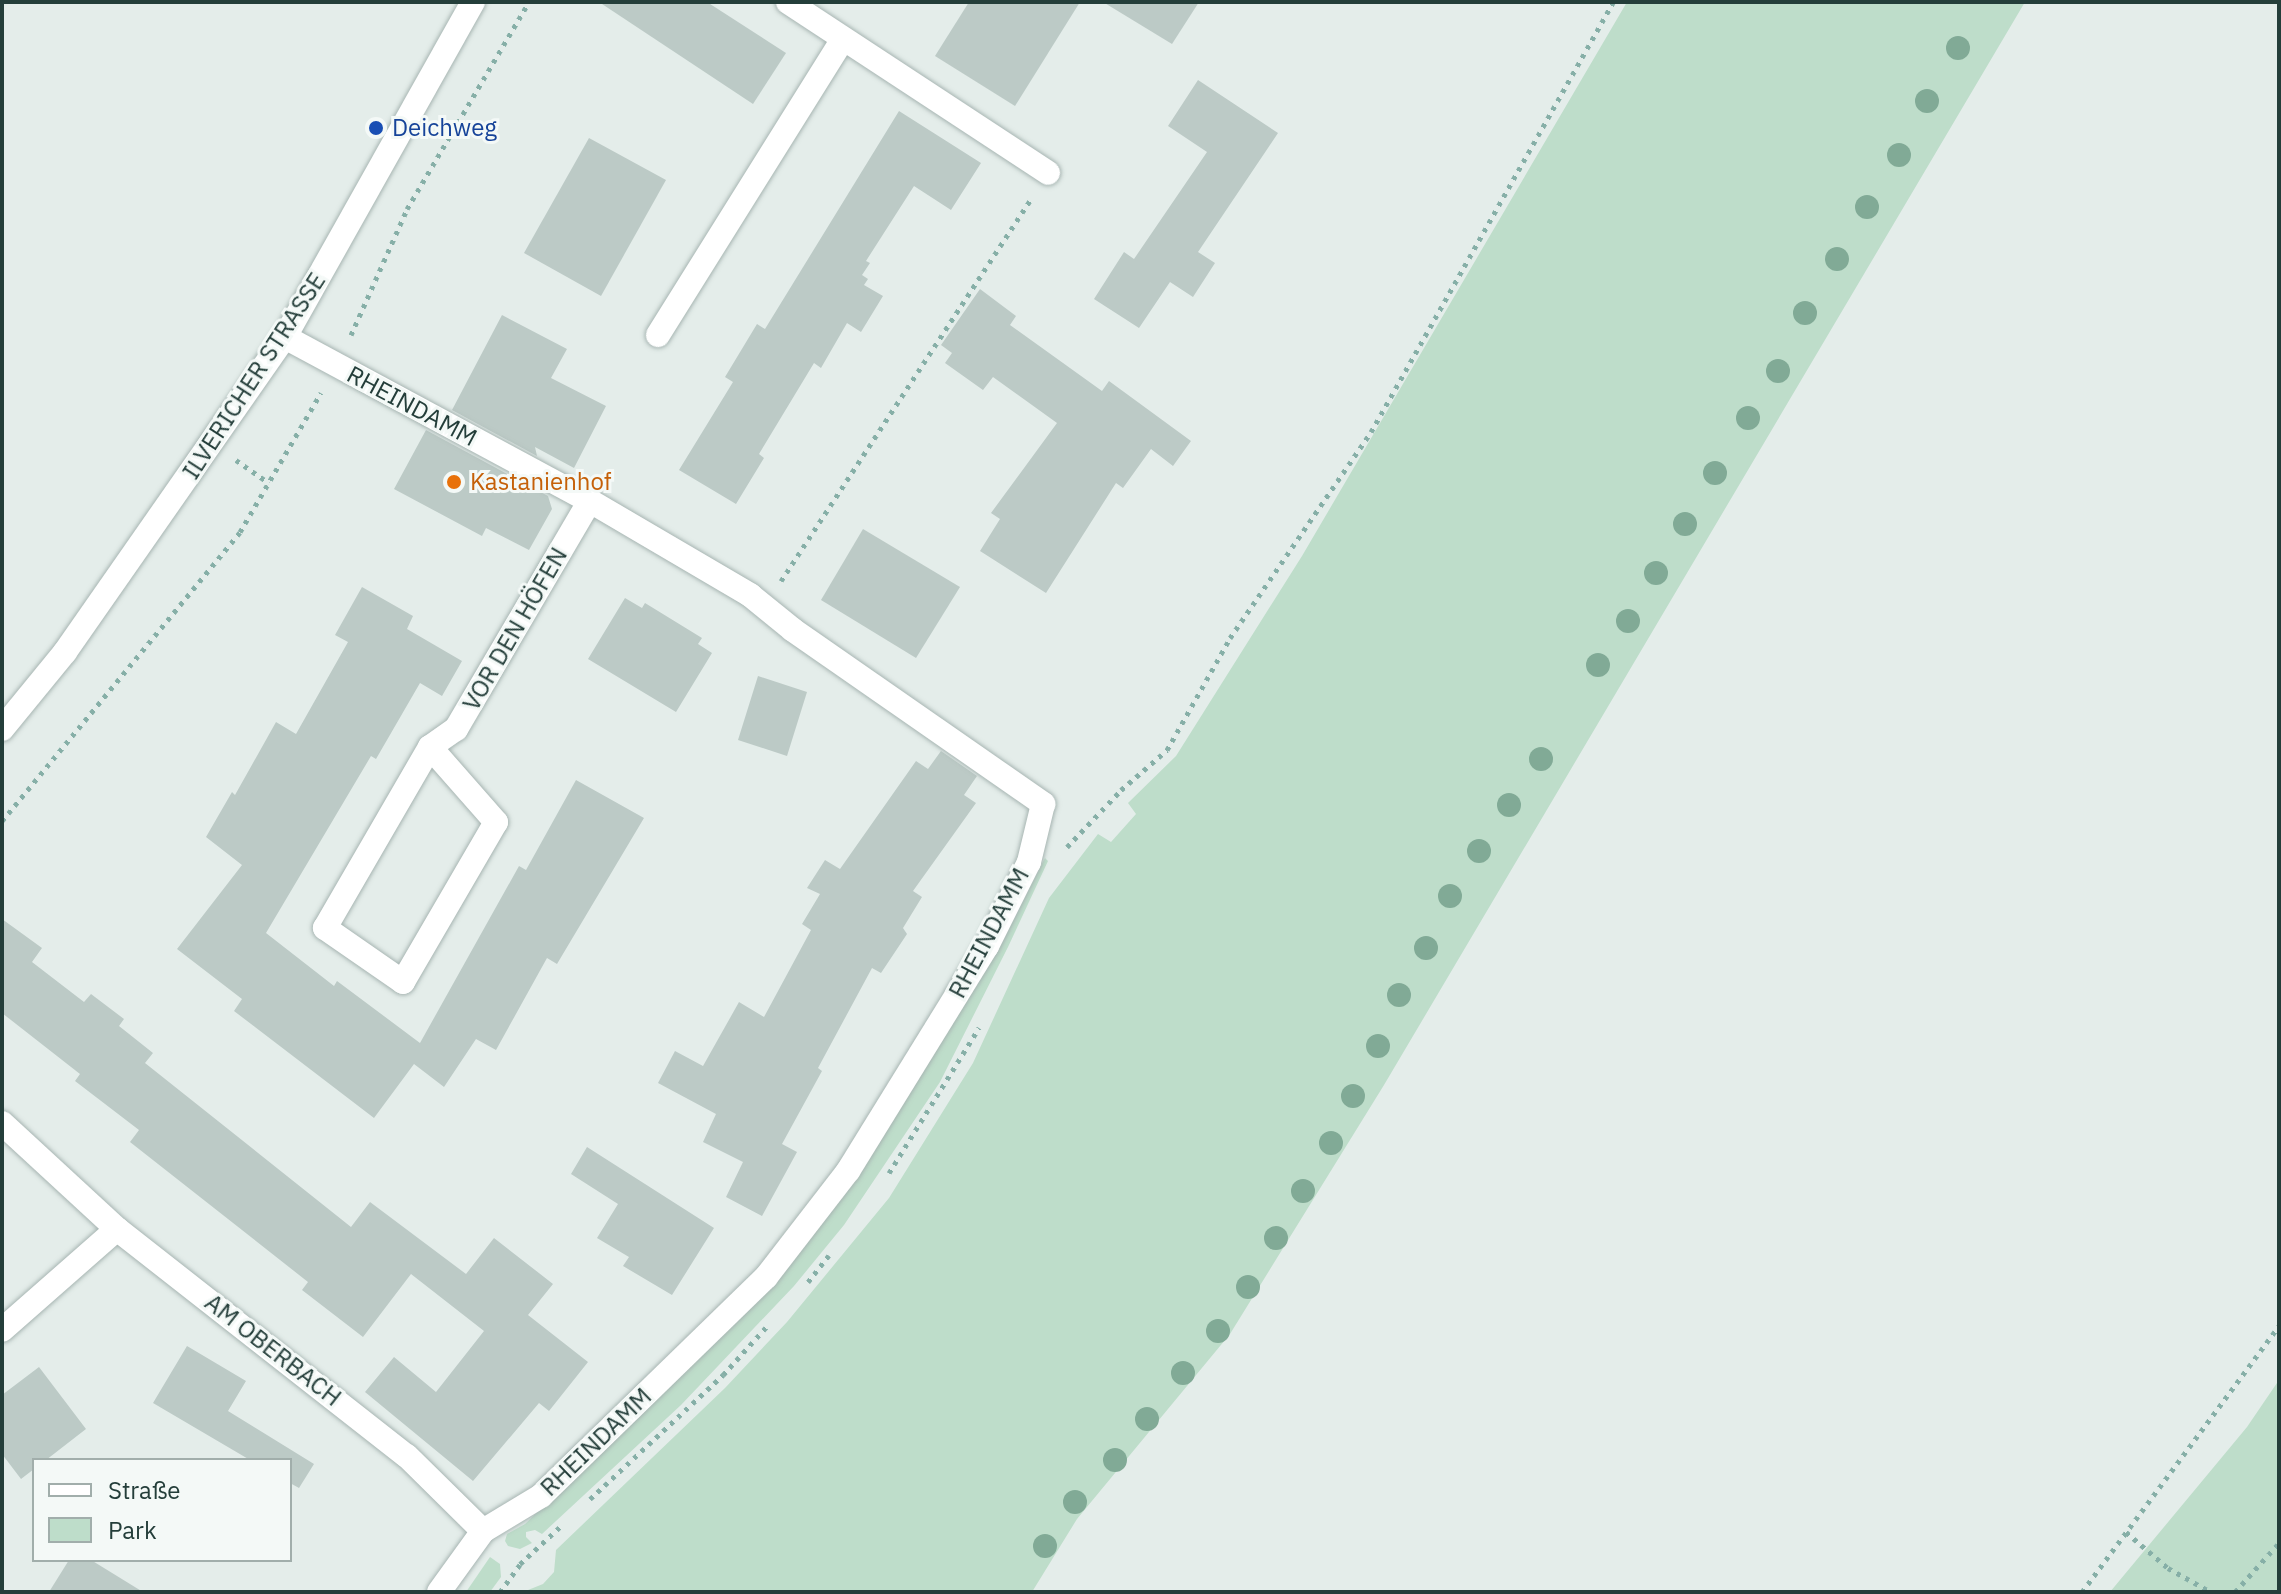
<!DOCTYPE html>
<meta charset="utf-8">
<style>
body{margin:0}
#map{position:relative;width:2281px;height:1594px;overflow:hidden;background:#e4edea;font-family:"IBM Plex Sans",sans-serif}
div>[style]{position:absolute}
.green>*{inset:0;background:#beddca}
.building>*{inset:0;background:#bccac6}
.path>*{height:5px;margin-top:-2.5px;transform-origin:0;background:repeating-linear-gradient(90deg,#86afa7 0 4px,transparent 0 10px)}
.roads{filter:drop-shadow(0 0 2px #a7b5b2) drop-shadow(0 0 2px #a7b5b2)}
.street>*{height:24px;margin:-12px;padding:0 12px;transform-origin:12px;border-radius:12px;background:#fff}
.secondary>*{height:24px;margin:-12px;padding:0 12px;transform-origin:12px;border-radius:12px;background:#fff}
.trees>*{width:24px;height:24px;margin:-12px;border-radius:50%;background:#81aa96}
.dots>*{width:22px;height:22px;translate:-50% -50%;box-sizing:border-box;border:4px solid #f4f9f7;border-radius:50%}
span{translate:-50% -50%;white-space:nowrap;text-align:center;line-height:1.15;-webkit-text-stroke:6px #f4f9f7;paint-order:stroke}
.transit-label{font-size:24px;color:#164399}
.left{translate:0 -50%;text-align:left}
.street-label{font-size:24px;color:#243e3a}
.food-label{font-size:24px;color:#c56008}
.frame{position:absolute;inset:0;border:4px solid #243e3a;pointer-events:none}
.legend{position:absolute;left:32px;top:1458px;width:260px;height:104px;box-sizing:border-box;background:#f4f9f7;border:2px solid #a1aeab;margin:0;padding:10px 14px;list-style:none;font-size:24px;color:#243e3a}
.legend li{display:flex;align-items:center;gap:16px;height:40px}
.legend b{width:40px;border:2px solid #a1aeab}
</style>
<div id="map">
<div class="green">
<div style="clip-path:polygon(1627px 2px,2025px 2px,1384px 1085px,1230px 1334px,1077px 1519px,1032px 1592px,523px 1592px,543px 1584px,554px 1572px,556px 1550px,725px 1388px,787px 1322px,889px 1198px,973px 1063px,1049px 898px,1098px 834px,1111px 842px,1136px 814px,1128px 803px,1176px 756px,1302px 556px)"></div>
<div style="clip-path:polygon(1045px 858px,1048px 861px,1008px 947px,940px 1082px,844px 1225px,794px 1286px,681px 1405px,542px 1534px,535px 1530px,526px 1532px,526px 1537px,532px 1543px,520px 1549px,508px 1546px,505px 1541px,507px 1534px,525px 1524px,750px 1307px,857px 1176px,1000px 947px)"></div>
<div style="clip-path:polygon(2279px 1380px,2279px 1592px,2110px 1592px,2247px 1427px)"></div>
<div style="clip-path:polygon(490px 1557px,500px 1564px,501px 1577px,490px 1592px,466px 1592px)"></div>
</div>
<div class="building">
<div style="clip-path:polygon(599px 2px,707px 2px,786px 53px,753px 104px)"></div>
<div style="clip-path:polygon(969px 2px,1080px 2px,1015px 106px,935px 56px)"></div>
<div style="clip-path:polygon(1103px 2px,1199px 2px,1172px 44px)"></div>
<div style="clip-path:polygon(1198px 80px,1278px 133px,1198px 252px,1215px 263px,1193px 297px,1170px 282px,1139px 328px,1094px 299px,1124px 252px,1134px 259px,1207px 152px,1168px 126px)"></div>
<div style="clip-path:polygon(899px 111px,981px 163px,951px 210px,914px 186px,866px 261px,870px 263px,862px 275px,868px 279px,864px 285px,883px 296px,861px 332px,847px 323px,821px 368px,814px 363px,759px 454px,764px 458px,736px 504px,679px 470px,733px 382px,725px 377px,757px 324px,765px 329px)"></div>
<div style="clip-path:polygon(589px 138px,666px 180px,601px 296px,524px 253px)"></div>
<div style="clip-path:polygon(980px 289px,1016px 316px,1010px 325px,1102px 391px,1109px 381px,1191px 441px,1173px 466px,1151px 449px,1123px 488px,1116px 483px,1046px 593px,980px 551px,1000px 519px,991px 513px,1057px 423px,993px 377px,983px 390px,945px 363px,952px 353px,941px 345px)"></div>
<div style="clip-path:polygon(502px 315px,567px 349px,551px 378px,606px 406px,574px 468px,535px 447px,537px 456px,452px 410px)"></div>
<div style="clip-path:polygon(426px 430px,548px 496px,552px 509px,529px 550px,486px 528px,482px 536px,394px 489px)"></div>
<div style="clip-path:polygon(863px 529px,960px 587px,916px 658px,821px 600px)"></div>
<div style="clip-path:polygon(362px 587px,413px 616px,407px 629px,462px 661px,442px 696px,420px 683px,376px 759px,371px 756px,266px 933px,334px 986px,337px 981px,420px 1043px,519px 866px,526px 870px,576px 780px,644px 818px,557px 964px,547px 958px,496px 1050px,476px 1039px,444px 1087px,414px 1064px,374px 1118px,234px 1011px,242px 999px,177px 949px,242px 865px,206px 837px,232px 792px,235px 795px,276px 722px,296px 734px,348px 642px,335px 635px)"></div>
<div style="clip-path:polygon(625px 598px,642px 608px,645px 603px,702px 638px,698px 644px,712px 653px,676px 712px,588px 659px)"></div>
<div style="clip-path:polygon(758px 676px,807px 692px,787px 756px,738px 740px)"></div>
<div style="clip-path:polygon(941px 751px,977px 776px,964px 795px,976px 803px,913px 891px,922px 897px,903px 928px,907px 934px,881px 973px,872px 968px,818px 1068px,822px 1071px,782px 1144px,797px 1152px,762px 1216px,726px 1197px,743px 1162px,703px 1142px,716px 1114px,658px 1083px,675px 1051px,703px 1066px,739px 1002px,764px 1017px,811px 930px,802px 924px,820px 894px,807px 888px,825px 860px,840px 869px,916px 761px,928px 769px)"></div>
<div style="clip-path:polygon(2px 919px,42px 948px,32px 962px,84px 1002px,91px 994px,124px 1019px,119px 1026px,153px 1053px,145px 1063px,351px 1227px,370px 1202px,466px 1274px,494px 1238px,553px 1284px,528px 1315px,588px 1362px,549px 1411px,539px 1403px,473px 1481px,365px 1392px,394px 1357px,436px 1392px,484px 1331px,411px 1274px,363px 1337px,302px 1290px,308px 1282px,130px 1142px,139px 1130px,75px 1081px,80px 1074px,2px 1013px)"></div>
<div style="clip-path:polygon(587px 1147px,714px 1228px,672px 1295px,623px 1266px,629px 1257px,597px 1238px,618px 1204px,571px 1174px)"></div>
<div style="clip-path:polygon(187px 1346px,246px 1381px,228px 1411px,314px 1464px,299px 1488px,290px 1483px,290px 1460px,250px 1460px,153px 1403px)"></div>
<div style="clip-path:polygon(39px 1367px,86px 1429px,46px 1460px,34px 1460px,34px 1469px,21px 1479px,2px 1454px,2px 1395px)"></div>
<div style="clip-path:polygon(69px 1560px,91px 1560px,143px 1592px,49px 1592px)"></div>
</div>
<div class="path">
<div style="left:351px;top:335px;width:138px;rotate:-66deg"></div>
<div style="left:407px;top:209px;width:240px;rotate:-59.5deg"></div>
<div style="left:236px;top:460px;width:40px;rotate:34.9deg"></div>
<div style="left:781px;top:581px;width:455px;rotate:-56.8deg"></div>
<div style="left:2px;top:821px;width:374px;rotate:-50.5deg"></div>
<div style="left:240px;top:532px;width:161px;rotate:-59.8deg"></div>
<div style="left:1067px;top:847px;width:79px;rotate:-46.5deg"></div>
<div style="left:1121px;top:790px;width:61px;rotate:-41deg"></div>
<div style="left:1167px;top:750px;width:129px;rotate:-60.6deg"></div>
<div style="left:1230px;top:638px;width:250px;rotate:-55.6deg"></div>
<div style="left:1371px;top:432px;width:493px;rotate:-60.6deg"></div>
<div style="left:889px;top:1173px;width:171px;rotate:-58.2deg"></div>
<div style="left:808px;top:1282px;width:34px;rotate:-52deg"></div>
<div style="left:590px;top:1499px;width:182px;rotate:-43deg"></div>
<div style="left:723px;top:1375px;width:69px;rotate:-48deg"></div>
<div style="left:2126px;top:1532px;width:55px;rotate:40.6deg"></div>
<div style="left:2168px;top:1568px;width:49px;rotate:29.2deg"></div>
<div style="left:500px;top:1592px;width:34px;rotate:-54deg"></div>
<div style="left:520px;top:1564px;width:57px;rotate:-42.9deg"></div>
<div style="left:2082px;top:1592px;width:331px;rotate:-53.5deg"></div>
<div style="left:2235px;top:1592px;width:66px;rotate:-48.1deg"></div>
</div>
<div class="roads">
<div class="street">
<div style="left:788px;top:2px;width:311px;rotate:33.3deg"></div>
<div style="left:658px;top:335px;width:349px;rotate:-58deg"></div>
<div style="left:285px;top:337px;width:346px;rotate:28.3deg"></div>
<div style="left:590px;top:501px;width:186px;rotate:30.4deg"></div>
<div style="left:750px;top:595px;width:55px;rotate:39.1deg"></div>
<div style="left:793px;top:630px;width:305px;rotate:34.8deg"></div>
<div style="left:1043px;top:804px;width:60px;rotate:103.6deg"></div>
<div style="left:1029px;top:862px;width:94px;rotate:116.6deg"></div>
<div style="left:987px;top:946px;width:264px;rotate:121.7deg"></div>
<div style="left:848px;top:1171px;width:134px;rotate:127.7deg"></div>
<div style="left:766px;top:1277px;width:314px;rotate:135.8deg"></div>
<div style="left:541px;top:1496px;width:68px;rotate:148.9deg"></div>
<div style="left:430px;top:747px;width:100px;rotate:48.7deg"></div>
<div style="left:496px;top:822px;width:185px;rotate:120.2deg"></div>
<div style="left:403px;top:982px;width:95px;rotate:-145.3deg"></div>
<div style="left:325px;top:928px;width:209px;rotate:-59.9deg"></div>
<div style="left:430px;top:747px;width:32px;rotate:-35deg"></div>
<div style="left:456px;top:729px;width:264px;rotate:-59.6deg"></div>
<div style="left:2px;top:1123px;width:156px;rotate:42.7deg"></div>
<div style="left:117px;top:1229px;width:368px;rotate:38.1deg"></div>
<div style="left:407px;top:1456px;width:107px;rotate:44.6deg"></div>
<div style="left:483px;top:1531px;width:75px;rotate:125.8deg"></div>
<div style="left:2px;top:1330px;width:153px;rotate:-41.3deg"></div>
</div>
<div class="secondary">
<div style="left:2px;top:729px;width:99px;rotate:-50.7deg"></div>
<div style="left:65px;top:652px;width:384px;rotate:-55.1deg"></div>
<div style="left:285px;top:337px;width:384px;rotate:-60.7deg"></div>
</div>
</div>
<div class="trees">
<div style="left:1958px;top:48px"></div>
<div style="left:1927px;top:101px"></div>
<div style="left:1899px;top:155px"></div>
<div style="left:1867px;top:207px"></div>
<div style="left:1837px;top:259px"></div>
<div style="left:1805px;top:313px"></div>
<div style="left:1778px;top:371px"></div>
<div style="left:1748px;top:418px"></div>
<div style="left:1715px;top:473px"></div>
<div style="left:1685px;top:524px"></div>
<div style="left:1656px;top:573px"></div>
<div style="left:1628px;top:621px"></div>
<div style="left:1598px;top:665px"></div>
<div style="left:1541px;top:759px"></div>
<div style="left:1509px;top:805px"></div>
<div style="left:1479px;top:851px"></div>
<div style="left:1450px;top:896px"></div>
<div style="left:1426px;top:948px"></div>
<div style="left:1399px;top:995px"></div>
<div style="left:1378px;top:1046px"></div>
<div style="left:1353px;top:1096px"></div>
<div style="left:1331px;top:1143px"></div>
<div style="left:1303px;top:1191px"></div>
<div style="left:1276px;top:1238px"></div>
<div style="left:1248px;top:1287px"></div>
<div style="left:1218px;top:1331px"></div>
<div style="left:1183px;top:1373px"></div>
<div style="left:1147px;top:1419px"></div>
<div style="left:1115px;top:1460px"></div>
<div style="left:1075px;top:1502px"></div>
<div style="left:1045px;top:1546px"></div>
</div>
<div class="dots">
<div style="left:376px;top:128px;background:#1a4fb4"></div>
<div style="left:454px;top:482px;background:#e8710a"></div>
</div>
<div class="transit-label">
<span class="left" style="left:392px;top:128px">Deichweg</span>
</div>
<div class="street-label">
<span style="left:254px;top:376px;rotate:-57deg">ILVERICHER STRASSE</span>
<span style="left:412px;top:406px;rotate:28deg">RHEINDAMM</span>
<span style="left:515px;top:629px;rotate:-60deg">VOR DEN HÖFEN</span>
<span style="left:989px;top:933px;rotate:-62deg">RHEINDAMM</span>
<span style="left:273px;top:1350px;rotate:38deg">AM OBERBACH</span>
<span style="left:596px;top:1442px;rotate:-44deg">RHEINDAMM</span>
</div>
<div class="food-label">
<span class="left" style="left:470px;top:482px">Kastanienhof</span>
</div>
<div class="frame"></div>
<ul class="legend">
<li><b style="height:10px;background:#fff"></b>Straße</li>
<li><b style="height:22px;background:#beddca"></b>Park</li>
</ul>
</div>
